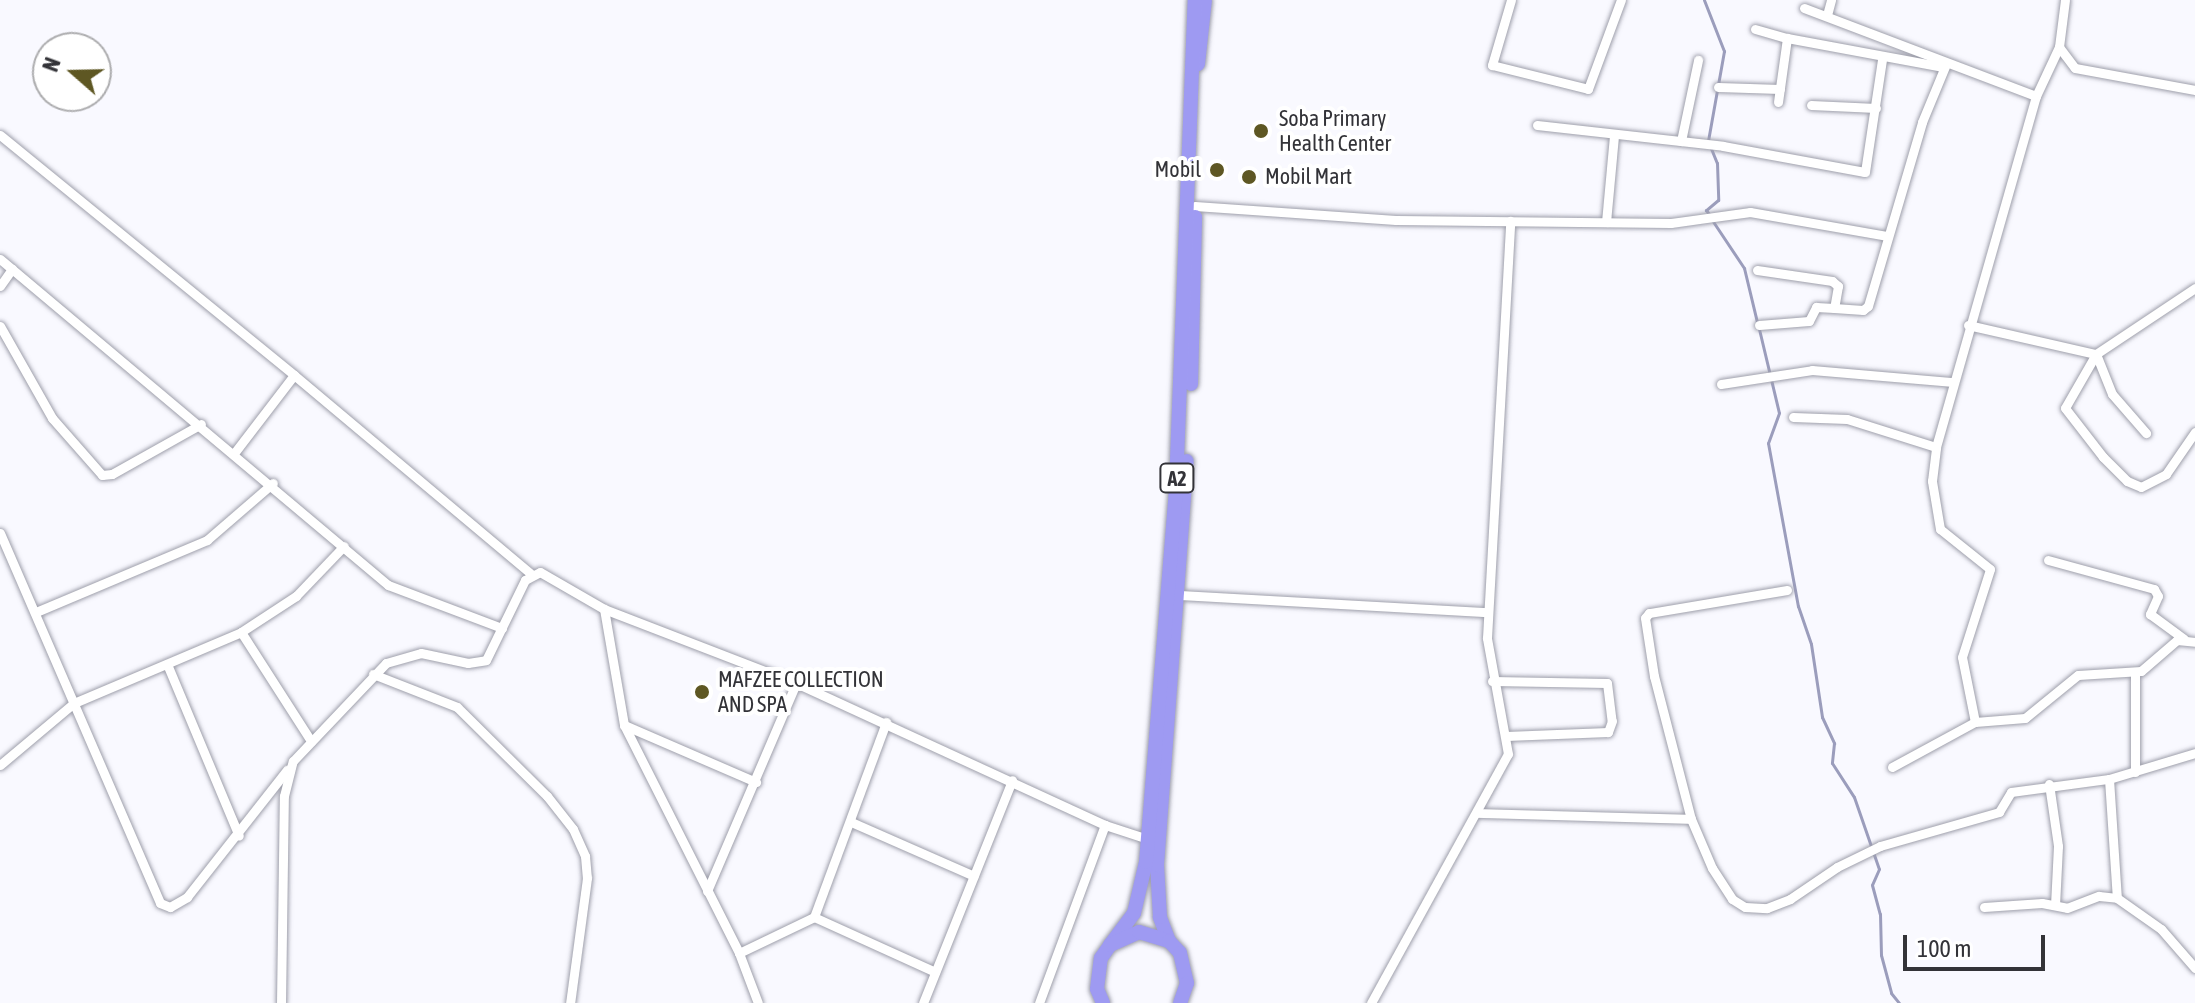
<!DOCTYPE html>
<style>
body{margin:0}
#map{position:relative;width:2195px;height:1003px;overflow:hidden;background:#f9f9ff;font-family:"Asap Condensed",sans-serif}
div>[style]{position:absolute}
.stream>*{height:3px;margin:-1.5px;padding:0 1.5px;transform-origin:1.5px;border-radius:1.5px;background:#9b9dbc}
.roads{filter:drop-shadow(0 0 2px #9e9fab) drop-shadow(0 0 2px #9e9fab)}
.minor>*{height:9px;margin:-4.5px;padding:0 4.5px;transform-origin:4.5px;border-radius:4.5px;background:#fff}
.trunk>*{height:14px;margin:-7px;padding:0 7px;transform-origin:7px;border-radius:7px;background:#9e9af2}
.dots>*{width:22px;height:22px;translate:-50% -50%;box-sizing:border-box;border:4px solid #fff;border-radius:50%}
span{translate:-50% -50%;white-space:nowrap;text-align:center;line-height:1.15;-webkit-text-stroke:8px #fff;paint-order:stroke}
.shield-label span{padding:2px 6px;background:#fff;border:2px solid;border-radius:6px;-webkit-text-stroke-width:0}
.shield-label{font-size:20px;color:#333338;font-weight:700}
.poi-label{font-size:22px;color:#333338}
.left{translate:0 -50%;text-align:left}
.right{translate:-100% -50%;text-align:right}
.north{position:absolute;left:32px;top:32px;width:80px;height:80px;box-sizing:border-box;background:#fff;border:2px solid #adadaf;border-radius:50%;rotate:290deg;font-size:22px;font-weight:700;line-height:32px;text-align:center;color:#333338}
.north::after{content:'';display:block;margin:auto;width:28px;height:36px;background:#5e5723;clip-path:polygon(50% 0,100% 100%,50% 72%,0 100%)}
.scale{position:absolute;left:1903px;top:935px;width:142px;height:36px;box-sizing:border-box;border:4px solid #333338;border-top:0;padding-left:10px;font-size:24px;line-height:28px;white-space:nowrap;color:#333338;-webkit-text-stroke:6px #fff;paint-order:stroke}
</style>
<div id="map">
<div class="stream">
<div style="left:1704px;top:0;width:55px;rotate:68.6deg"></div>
<div style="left:1724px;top:51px;width:91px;rotate:100.1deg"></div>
<div style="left:1708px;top:141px;width:24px;rotate:68deg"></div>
<div style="left:1717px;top:163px;width:37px;rotate:88deg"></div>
<div style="left:1718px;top:200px;width:16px;rotate:140deg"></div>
<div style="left:1706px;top:210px;width:5px;rotate:53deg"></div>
<div style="left:1712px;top:220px;width:58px;rotate:56.3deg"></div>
<div style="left:1744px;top:268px;width:56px;rotate:76.5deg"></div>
<div style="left:1759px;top:329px;width:86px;rotate:76.6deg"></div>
<div style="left:1779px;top:413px;width:32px;rotate:110deg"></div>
<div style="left:1768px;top:443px;width:166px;rotate:79.6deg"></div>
<div style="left:1798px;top:606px;width:40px;rotate:71.1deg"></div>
<div style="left:1811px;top:644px;width:74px;rotate:81.4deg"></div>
<div style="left:1822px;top:717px;width:29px;rotate:65deg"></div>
<div style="left:1834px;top:743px;width:20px;rotate:96deg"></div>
<div style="left:1832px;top:763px;width:40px;rotate:57.1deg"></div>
<div style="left:1854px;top:797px;width:76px;rotate:70.9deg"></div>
<div style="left:1879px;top:869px;width:17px;rotate:114deg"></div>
<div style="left:1872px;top:885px;width:30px;rotate:75deg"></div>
<div style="left:1880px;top:914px;width:41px;rotate:88.6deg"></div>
<div style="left:1881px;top:955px;width:39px;rotate:75deg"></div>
<div style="left:1891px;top:993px;width:13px;rotate:51deg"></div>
</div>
<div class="roads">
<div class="minor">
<div style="left:1511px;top:0;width:68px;rotate:106.3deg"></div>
<div style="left:1492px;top:65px;width:99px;rotate:14deg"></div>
<div style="left:1588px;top:89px;width:95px;rotate:-69.7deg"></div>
<div style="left:2065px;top:0;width:47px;rotate:97.3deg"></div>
<div style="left:2059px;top:47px;width:26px;rotate:53deg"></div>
<div style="left:2075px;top:68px;width:122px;rotate:10.4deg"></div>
<div style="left:1804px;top:8px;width:248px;rotate:20.8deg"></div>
<div style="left:1827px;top:15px;width:16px;rotate:-75deg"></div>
<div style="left:1755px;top:29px;width:33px;rotate:16deg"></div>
<div style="left:1718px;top:87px;width:62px;rotate:1.8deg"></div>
<div style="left:1778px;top:102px;width:65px;rotate:-82deg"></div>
<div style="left:1787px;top:38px;width:159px;rotate:10.5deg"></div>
<div style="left:1811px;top:105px;width:65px;rotate:2.6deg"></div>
<div style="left:1537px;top:125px;width:187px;rotate:6.4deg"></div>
<div style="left:1723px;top:146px;width:144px;rotate:10.4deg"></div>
<div style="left:1865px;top:172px;width:114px;rotate:-81.4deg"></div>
<div style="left:0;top:135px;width:380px;rotate:39.2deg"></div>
<div style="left:1681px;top:141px;width:83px;rotate:-78.1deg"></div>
<div style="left:1195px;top:206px;width:201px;rotate:4deg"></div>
<div style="left:1396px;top:220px;width:275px;rotate:0.6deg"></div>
<div style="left:1671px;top:223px;width:80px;rotate:-7.9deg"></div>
<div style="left:1750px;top:212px;width:140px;rotate:9.9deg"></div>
<div style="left:1606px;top:222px;width:86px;rotate:-84.7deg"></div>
<div style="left:0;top:259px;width:507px;rotate:40.04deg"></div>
<div style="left:388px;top:585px;width:122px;rotate:20.7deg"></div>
<div style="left:1757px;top:270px;width:76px;rotate:8.3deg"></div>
<div style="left:1832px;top:281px;width:8px;rotate:40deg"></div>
<div style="left:1838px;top:286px;width:22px;rotate:100deg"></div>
<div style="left:1834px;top:308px;width:29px;rotate:4deg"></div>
<div style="left:1863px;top:310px;width:6px;rotate:-39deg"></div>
<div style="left:1868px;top:306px;width:192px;rotate:-73.6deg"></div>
<div style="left:1922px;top:122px;width:63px;rotate:-67.5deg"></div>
<div style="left:0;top:286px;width:21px;rotate:-55deg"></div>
<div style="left:2195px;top:288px;width:119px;rotate:146.3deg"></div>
<div style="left:2096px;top:354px;width:62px;rotate:119.9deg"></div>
<div style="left:2065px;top:408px;width:62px;rotate:52.2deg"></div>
<div style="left:2103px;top:457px;width:34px;rotate:45deg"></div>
<div style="left:2127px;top:481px;width:15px;rotate:23deg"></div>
<div style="left:2141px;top:487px;width:28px;rotate:-27deg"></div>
<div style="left:2166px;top:474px;width:51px;rotate:-55.4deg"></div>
<div style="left:1759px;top:325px;width:50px;rotate:-4.6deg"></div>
<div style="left:1809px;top:321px;width:16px;rotate:-63deg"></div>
<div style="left:1816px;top:307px;width:18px;rotate:3deg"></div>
<div style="left:1968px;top:325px;width:131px;rotate:12.8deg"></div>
<div style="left:2096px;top:354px;width:43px;rotate:68.2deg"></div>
<div style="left:2112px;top:394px;width:52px;rotate:48.9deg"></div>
<div style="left:0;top:326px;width:106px;rotate:60.5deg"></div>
<div style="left:52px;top:418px;width:76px;rotate:48.7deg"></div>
<div style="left:102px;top:475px;width:10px;rotate:-6deg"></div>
<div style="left:112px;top:474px;width:102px;rotate:-29.3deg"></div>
<div style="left:1721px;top:384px;width:92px;rotate:-8.7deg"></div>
<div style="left:1812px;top:370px;width:142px;rotate:4.9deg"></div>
<div style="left:1793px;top:417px;width:54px;rotate:2.1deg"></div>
<div style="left:1847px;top:419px;width:93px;rotate:17.5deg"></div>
<div style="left:235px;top:452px;width:97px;rotate:-52.5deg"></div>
<div style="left:294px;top:375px;width:309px;rotate:40deg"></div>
<div style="left:0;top:533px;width:403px;rotate:66.6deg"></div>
<div style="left:160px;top:903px;width:11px;rotate:22deg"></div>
<div style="left:170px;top:907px;width:20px;rotate:-30deg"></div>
<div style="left:187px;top:897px;width:162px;rotate:-51.8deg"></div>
<div style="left:2048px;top:560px;width:110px;rotate:15.3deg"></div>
<div style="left:2154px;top:589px;width:8px;rotate:60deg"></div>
<div style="left:2158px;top:596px;width:20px;rotate:114deg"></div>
<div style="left:2150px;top:614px;width:42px;rotate:36.3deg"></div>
<div style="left:1787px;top:590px;width:140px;rotate:170.5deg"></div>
<div style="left:1649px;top:613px;width:6px;rotate:129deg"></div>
<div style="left:1645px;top:618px;width:59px;rotate:81.2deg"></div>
<div style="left:1654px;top:676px;width:148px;rotate:75.5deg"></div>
<div style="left:1691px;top:819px;width:53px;rotate:66.8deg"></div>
<div style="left:1712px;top:868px;width:37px;rotate:57deg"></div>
<div style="left:1732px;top:899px;width:15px;rotate:32deg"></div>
<div style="left:1745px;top:907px;width:22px;rotate:3deg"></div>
<div style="left:1767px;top:908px;width:25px;rotate:-21deg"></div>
<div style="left:1790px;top:899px;width:57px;rotate:-34.2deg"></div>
<div style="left:1837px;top:867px;width:48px;rotate:-26deg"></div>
<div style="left:1880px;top:846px;width:124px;rotate:-15.9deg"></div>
<div style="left:1999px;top:812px;width:23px;rotate:-59deg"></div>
<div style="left:2011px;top:792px;width:99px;rotate:-7.6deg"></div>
<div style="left:2109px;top:779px;width:90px;rotate:-16.8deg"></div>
<div style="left:1180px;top:595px;width:308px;rotate:3.2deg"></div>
<div style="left:604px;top:609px;width:118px;rotate:80.2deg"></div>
<div style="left:624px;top:725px;width:255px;rotate:63.2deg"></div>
<div style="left:739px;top:953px;width:53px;rotate:69.2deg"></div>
<div style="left:36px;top:612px;width:186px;rotate:-22.8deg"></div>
<div style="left:207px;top:540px;width:87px;rotate:-40.8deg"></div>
<div style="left:241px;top:632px;width:130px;rotate:57.3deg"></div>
<div style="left:167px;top:664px;width:186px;rotate:67.3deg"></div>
<div style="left:373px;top:674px;width:90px;rotate:21.4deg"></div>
<div style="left:457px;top:707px;width:127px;rotate:44.7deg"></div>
<div style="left:547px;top:796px;width:42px;rotate:51.8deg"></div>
<div style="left:573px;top:829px;width:30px;rotate:66deg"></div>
<div style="left:585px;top:856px;width:22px;rotate:85deg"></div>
<div style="left:587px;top:878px;width:126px;rotate:97.7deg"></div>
<div style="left:1492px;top:681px;width:115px;rotate:1deg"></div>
<div style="left:1607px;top:683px;width:38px;rotate:83deg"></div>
<div style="left:1612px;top:721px;width:12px;rotate:110deg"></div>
<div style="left:1608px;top:732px;width:102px;rotate:177.8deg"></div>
<div style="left:1975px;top:722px;width:66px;rotate:-101.3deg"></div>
<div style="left:1962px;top:657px;width:92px;rotate:-72.3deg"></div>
<div style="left:1990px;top:569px;width:64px;rotate:-141.3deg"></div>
<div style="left:1940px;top:529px;width:49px;rotate:-99.5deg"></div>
<div style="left:1932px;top:481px;width:34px;rotate:-83deg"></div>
<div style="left:1936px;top:447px;width:365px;rotate:-74.1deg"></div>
<div style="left:2036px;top:96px;width:54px;rotate:-64.9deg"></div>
<div style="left:624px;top:725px;width:144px;rotate:23.4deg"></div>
<div style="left:0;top:765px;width:97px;rotate:-40deg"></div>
<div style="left:74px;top:703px;width:181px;rotate:-23deg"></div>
<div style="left:241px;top:632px;width:66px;rotate:-33.2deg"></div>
<div style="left:296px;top:596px;width:69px;rotate:-46.2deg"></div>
<div style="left:1892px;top:767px;width:94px;rotate:-28.5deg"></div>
<div style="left:1975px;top:722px;width:50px;rotate:-4.6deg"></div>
<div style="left:2025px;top:718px;width:68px;rotate:-39.1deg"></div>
<div style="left:2078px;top:675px;width:63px;rotate:-3.6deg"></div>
<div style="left:2141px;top:671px;width:48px;rotate:-40.7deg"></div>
<div style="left:2177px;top:640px;width:18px;rotate:6deg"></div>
<div style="left:2135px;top:772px;width:100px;rotate:-90deg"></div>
<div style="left:2109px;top:779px;width:119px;rotate:86.2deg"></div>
<div style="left:2049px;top:784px;width:63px;rotate:81.7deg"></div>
<div style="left:2058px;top:846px;width:59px;rotate:92.9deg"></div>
<div style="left:1479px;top:813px;width:212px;rotate:1.6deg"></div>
<div style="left:851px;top:822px;width:134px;rotate:23.7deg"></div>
<div style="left:707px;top:891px;width:226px;rotate:-66.8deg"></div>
<div style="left:1984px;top:907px;width:58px;rotate:-3.9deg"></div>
<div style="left:2042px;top:903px;width:25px;rotate:11deg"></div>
<div style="left:2067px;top:908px;width:34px;rotate:-21deg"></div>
<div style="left:2099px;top:896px;width:18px;rotate:6deg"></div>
<div style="left:2117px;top:898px;width:54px;rotate:35.2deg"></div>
<div style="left:2161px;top:929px;width:52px;rotate:48.9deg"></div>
<div style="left:814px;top:917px;width:133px;rotate:24.4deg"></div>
<div style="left:739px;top:953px;width:83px;rotate:-25.6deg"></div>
<div style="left:814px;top:917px;width:208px;rotate:-69.7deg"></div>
<div style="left:281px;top:1003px;width:207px;rotate:-89.2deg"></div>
<div style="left:284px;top:796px;width:36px;rotate:-76deg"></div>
<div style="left:293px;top:761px;width:135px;rotate:-46.5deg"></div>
<div style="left:386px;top:663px;width:36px;rotate:-16deg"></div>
<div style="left:421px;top:653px;width:48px;rotate:12deg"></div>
<div style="left:468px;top:663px;width:18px;rotate:-9deg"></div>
<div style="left:486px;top:660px;width:89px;rotate:-64deg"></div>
<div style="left:525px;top:580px;width:17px;rotate:-28deg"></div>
<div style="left:540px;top:572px;width:74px;rotate:30deg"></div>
<div style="left:604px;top:609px;width:206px;rotate:21.1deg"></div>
<div style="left:796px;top:683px;width:340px;rotate:24.7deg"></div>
<div style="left:1105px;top:825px;width:45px;rotate:18deg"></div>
<div style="left:923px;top:1003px;width:240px;rotate:-68.2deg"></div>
<div style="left:1039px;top:1003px;width:190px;rotate:-69.7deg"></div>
<div style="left:1371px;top:1003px;width:284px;rotate:-61.2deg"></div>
<div style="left:1508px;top:754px;width:118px;rotate:-100.3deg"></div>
<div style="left:1487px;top:638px;width:418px;rotate:-86.8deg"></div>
</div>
<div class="trunk">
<div style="left:1198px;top:64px;width:64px;rotate:-83.8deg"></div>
<div style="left:1191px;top:384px;width:167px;rotate:-88.6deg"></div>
<div style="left:1169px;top:941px;width:26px;rotate:-111deg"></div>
<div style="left:1160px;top:917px;width:52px;rotate:-93.3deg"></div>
<div style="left:1157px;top:865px;width:405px;rotate:-85.8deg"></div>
<div style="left:1110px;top:945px;width:40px;rotate:-53deg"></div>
<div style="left:1134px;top:913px;width:52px;rotate:-76.8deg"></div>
<div style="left:1146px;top:862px;width:377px;rotate:-85.4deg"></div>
<div style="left:1176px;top:486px;width:486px;rotate:-87.8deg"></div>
<div style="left:1103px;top:1003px;width:15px;rotate:-113deg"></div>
<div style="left:1097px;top:989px;width:31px;rotate:-83deg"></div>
<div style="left:1101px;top:958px;width:16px;rotate:-55deg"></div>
<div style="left:1110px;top:945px;width:32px;rotate:-24deg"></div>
<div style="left:1139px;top:932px;width:31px;rotate:17deg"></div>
<div style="left:1169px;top:941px;width:16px;rotate:47deg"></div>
<div style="left:1180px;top:953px;width:31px;rotate:77deg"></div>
<div style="left:1187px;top:983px;width:21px;rotate:109deg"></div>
</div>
</div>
<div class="dots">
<div style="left:1261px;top:131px;background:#5e5723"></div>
<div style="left:1217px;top:170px;background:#5e5723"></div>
<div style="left:1249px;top:177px;background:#5e5723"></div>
<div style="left:702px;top:692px;background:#5e5723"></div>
</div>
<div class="shield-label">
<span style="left:1177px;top:478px">A2</span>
</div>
<div class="poi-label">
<span class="left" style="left:1279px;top:131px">Soba Primary<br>Health Center</span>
<span class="right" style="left:1201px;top:170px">Mobil</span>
<span class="left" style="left:1265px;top:177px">Mobil Mart</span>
<span class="left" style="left:718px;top:692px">MAFZEE COLLECTION<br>AND SPA</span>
</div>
<div class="north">N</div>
<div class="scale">100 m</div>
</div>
